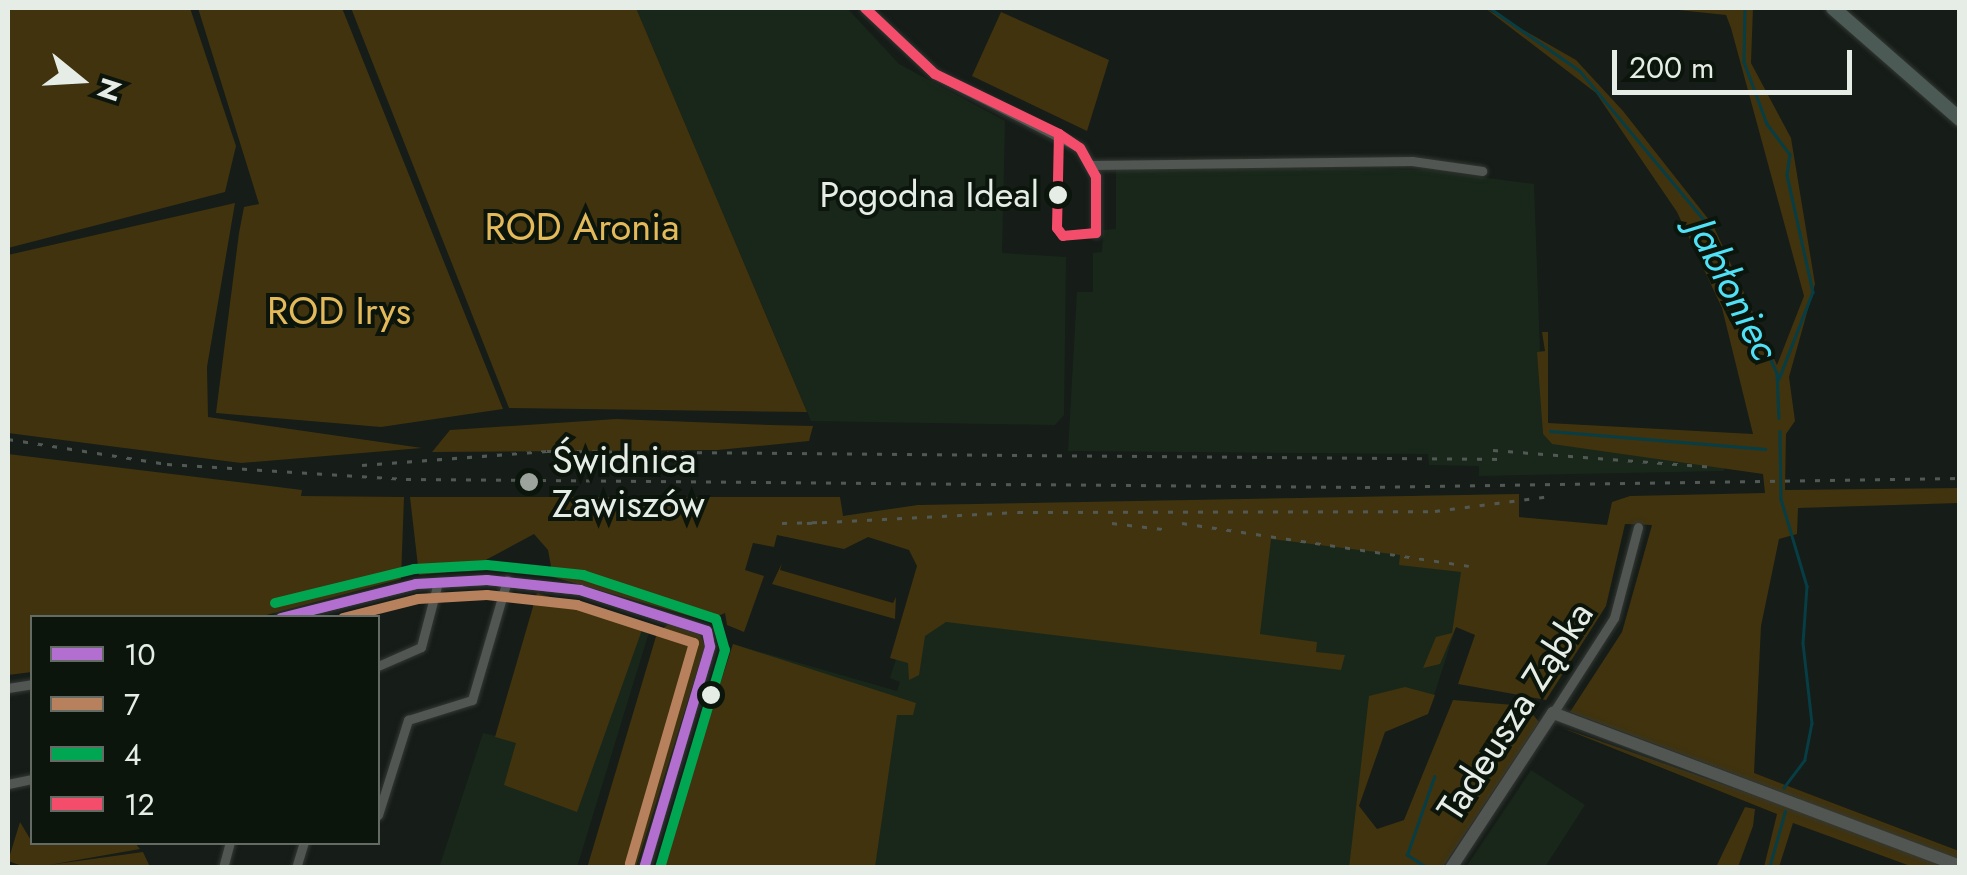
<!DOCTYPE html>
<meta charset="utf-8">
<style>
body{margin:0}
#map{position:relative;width:1967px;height:875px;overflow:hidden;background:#161c17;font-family:Jost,sans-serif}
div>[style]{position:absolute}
.built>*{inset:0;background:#19271a}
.green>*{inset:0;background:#40330e}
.stream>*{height:2.5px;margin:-1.25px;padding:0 1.25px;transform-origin:1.25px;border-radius:1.25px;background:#073d44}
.roads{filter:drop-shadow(0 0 2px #333834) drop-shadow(0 0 2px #333834)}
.street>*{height:9px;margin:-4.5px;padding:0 4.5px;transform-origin:4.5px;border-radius:4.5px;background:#525652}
.secondary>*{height:12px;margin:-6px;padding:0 6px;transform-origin:6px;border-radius:6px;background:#525652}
.primary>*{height:14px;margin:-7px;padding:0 7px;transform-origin:7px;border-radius:7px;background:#4c5a55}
.rail>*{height:2.5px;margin-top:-1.25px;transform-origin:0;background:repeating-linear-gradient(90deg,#525853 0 5px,transparent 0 15px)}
.bus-1>*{height:10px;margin:-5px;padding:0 5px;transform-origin:5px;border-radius:5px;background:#b36fd0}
.bus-2>*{height:10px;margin:-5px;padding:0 5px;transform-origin:5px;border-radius:5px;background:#b6815c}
.bus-3>*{height:10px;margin:-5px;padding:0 5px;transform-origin:5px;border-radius:5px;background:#00a651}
.bus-4>*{height:10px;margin:-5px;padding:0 5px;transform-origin:5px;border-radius:5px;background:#f44d6c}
.dots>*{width:28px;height:28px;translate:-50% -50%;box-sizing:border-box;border:5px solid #0b150c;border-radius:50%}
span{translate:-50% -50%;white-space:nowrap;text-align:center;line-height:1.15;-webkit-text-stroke:8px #0b150c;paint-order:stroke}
.bus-label{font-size:36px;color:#e6ede7}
.right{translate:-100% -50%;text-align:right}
.park-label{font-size:38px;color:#e3b959}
.poi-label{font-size:38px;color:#e6ede7}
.left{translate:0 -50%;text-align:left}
.street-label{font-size:38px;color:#e6ede7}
.water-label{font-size:40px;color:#51e1f7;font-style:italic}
.frame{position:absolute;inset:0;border:10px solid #e6ede7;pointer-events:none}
.legend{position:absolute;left:30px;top:615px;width:350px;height:230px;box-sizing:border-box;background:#0b150c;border:2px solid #636b64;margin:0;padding:12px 18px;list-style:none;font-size:30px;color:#e6ede7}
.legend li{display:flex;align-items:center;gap:20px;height:50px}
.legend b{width:50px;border:2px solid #636b64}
.north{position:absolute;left:30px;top:30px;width:100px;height:100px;-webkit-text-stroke:8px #0b150c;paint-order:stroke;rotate:108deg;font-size:28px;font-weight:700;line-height:40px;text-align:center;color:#e6ede7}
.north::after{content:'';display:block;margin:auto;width:35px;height:45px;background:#e6ede7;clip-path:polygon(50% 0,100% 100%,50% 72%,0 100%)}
.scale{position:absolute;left:1612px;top:50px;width:240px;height:45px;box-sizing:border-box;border:5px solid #e6ede7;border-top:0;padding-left:12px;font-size:30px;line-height:35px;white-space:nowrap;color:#e6ede7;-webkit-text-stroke:8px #0b150c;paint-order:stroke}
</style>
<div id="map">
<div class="built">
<div style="clip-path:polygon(636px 8px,847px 8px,899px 64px,1005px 121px,1002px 253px,1066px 257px,1064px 415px,1055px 425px,811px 421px)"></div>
<div style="clip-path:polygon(1116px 166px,1425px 170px,1534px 184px,1543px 434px,1551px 443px,1725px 464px,1724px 471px,1479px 476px,1479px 466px,1429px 465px,1428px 454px,1068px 451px,1077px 292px,1093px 292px,1093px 253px,1102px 252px,1103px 230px,1116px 229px)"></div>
<div style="clip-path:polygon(1519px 494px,1519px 517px,1456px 627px,1428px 714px,1365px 736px,1355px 833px,1384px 867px,661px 868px,733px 644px,897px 691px,900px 682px,890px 678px,929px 556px,868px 537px,844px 549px,777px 535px,840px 497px,843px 516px,918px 505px)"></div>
<div style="clip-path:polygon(538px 593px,650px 629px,577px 867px,439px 868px,483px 733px,496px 736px)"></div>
<div style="clip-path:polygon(1531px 770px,1585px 805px,1545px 867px,1466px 867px)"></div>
</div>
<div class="green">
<div style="clip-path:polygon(8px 8px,190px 8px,236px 146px,225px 192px,8px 248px)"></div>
<div style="clip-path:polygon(198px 8px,342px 8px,503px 409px,381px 427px,216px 413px,239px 233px,244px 207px,259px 204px)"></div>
<div style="clip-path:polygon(351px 8px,636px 8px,807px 412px,509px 408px)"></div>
<div style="clip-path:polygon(1485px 8px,1576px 60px,1623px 111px,1713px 225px,1777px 365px,1804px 296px,1731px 28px,1726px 15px,1659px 8px,1753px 8px,1751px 63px,1791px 138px,1815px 284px,1789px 377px,1795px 421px,1786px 434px,1785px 490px,1960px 488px,1959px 503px,1798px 508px,1797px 534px,1779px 539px,1761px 626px,1754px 773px,1959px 851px,1959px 867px,1913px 867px,1793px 823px,1779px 867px,1764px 867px,1777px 814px,1560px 727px,1796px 810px,1800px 799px,1570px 712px,1622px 632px,1652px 525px,1625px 524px,1606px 606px,1546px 700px,1458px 684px,1475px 635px,1456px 627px,1440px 664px,1423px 668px,1436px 637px,1452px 633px,1461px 572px,1399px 565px,1400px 555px,1271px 539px,1260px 634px,1317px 642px,1316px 652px,1345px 655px,1341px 670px,946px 622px,925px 636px,919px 675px,909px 680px,908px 663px,890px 658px,917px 566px,909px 550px,868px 537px,844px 549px,777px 535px,774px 547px,753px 543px,745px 570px,764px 576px,744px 632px,727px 625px,725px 613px,707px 621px,553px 577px,548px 550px,534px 534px,467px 570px,419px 575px,410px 497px,840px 497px,843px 516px,918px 505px,1519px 494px,1519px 517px,1607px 525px,1612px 502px,1630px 496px,1765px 493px,1763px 474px,1552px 444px,1543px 434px,1537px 352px,1545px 351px,1542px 332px,1548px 332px,1548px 423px,1753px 434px,1722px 308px,1677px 212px,1596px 93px)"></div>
<div style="clip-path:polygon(1001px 12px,1109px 60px,1087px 131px,972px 76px)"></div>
<div style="clip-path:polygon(235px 203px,207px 367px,208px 417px,422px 448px,241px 463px,8px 433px,8px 255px)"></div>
<div style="clip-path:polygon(616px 419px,771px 425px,813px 426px,809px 441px,718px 450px,432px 452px,450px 430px)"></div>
<div style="clip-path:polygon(8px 454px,302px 490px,301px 496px,404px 497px,401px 579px,259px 617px,32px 618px,32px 672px,8px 675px)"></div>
<div style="clip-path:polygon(782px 563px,780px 570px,893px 603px,896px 597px,895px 619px,772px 584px)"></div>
<div style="clip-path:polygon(537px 593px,643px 627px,577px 812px,504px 785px,516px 743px,495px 737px)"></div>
<div style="clip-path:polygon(670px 623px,699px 632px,705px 646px,636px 867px,587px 868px,657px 633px)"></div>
<div style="clip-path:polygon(733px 644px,916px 703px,913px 715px,897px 715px,875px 867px,661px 867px)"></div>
<div style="clip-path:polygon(1405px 687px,1435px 695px,1428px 714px,1385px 732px,1359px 806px,1377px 829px,1404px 820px,1453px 700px,1526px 706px,1539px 722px,1443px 867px,1349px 868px,1369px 696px)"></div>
<div style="clip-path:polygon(1745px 807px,1755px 809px,1753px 826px,1738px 867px,1716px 867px)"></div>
<div style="clip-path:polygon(20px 822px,32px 842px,135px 843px,140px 849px,49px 865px,143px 852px,150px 867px,28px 868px,8px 861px)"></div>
</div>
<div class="stream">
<div style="left:1490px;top:8px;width:110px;rotate:35deg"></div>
<div style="left:1580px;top:71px;width:202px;rotate:50.2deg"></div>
<div style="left:1709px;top:226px;width:162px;rotate:65.2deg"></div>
<div style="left:1777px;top:373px;width:45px;rotate:87.5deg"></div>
<div style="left:1745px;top:8px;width:54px;rotate:91.1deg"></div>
<div style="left:1744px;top:62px;width:66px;rotate:69.6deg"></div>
<div style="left:1767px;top:124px;width:38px;rotate:53deg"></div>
<div style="left:1790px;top:154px;width:21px;rotate:98deg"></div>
<div style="left:1787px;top:175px;width:120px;rotate:77.5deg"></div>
<div style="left:1813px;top:292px;width:93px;rotate:111.3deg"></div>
<div style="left:1550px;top:431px;width:216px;rotate:4.8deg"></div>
<div style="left:1780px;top:431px;width:68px;rotate:89.2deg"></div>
<div style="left:1781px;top:499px;width:91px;rotate:73.4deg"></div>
<div style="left:1807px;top:586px;width:57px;rotate:94deg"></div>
<div style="left:1803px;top:643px;width:81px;rotate:83.6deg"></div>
<div style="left:1812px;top:723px;width:38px;rotate:101deg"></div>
<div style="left:1805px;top:760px;width:35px;rotate:127deg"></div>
<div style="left:1427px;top:868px;width:24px;rotate:-147deg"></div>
<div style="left:1407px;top:855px;width:83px;rotate:-70.9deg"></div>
<div style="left:1769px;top:868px;width:59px;rotate:-74.3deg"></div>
</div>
<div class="roads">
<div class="street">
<div style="left:865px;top:8px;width:96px;rotate:43.3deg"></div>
<div style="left:935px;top:74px;width:163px;rotate:27deg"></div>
<div style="left:1080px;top:148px;width:33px;rotate:61deg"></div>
<div style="left:1096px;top:177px;width:56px;rotate:90deg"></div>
<div style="left:1091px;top:165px;width:321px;rotate:-0.7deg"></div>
<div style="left:1412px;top:161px;width:71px;rotate:8.1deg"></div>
<div style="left:279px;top:618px;width:141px;rotate:-13.9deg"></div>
<div style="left:416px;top:584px;width:71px;rotate:-3.2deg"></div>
<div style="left:487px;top:580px;width:94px;rotate:6.1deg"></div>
<div style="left:580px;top:590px;width:133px;rotate:17.9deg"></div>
<div style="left:707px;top:631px;width:16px;rotate:79deg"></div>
<div style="left:710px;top:647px;width:231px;rotate:106.6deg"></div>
<div style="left:378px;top:666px;width:47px;rotate:-23.8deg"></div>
<div style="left:421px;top:647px;width:67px;rotate:-75.3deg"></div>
<div style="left:8px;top:688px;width:24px;rotate:-9deg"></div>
<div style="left:1553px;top:713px;width:113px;rotate:-57.3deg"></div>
<div style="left:1614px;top:618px;width:94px;rotate:-75.2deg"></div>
<div style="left:8px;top:784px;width:25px;rotate:-12deg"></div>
<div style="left:378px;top:815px;width:100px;rotate:-72.5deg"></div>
<div style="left:408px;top:720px;width:67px;rotate:-17.4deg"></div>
<div style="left:472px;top:700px;width:125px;rotate:-73.7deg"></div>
<div style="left:223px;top:868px;width:27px;rotate:-75deg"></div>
<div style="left:296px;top:868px;width:27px;rotate:-73deg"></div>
</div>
<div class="secondary">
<div style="left:1451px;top:868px;width:186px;rotate:-56.7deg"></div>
<div style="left:1553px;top:713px;width:435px;rotate:20.6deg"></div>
</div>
<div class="primary">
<div style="left:1833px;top:8px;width:169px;rotate:41.2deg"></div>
</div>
</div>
<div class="rail">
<div style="left:8px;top:439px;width:161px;rotate:8.9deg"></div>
<div style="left:167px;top:464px;width:239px;rotate:3.6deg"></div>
<div style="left:406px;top:479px;width:959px;rotate:0.48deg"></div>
<div style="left:1365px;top:487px;width:595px;rotate:-0.87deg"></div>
<div style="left:1493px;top:450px;width:223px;rotate:4.4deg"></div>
<div style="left:362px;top:465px;width:186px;rotate:-4.3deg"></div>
<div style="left:547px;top:451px;width:960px;rotate:0.48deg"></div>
<div style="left:782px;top:523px;width:40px;rotate:-1.4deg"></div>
<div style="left:807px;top:523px;width:211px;rotate:-3deg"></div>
<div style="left:1018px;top:512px;width:417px;rotate:-0.1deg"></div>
<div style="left:1435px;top:511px;width:117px;rotate:-7.4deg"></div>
<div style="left:1112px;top:523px;width:51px;rotate:6.7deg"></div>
<div style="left:1182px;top:523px;width:290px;rotate:8.5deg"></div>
</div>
<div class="bus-1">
<div style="left:281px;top:618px;width:139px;rotate:-14.1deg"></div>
<div style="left:416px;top:584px;width:71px;rotate:-3.2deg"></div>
<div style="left:487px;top:580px;width:94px;rotate:6.1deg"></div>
<div style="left:580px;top:590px;width:133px;rotate:17.9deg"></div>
<div style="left:707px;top:631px;width:16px;rotate:79deg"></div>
<div style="left:710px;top:647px;width:231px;rotate:106.6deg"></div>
</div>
<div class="bus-2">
<div style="left:343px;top:618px;width:77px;rotate:-14.2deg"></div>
<div style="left:418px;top:599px;width:69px;rotate:-3.3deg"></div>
<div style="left:487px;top:595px;width:91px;rotate:6.3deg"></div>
<div style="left:577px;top:605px;width:123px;rotate:18deg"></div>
<div style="left:694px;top:643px;width:230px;rotate:106.2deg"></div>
</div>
<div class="bus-3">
<div style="left:275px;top:603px;width:143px;rotate:-13.7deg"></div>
<div style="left:414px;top:569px;width:73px;rotate:-3.1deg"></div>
<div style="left:487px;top:565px;width:97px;rotate:5.9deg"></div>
<div style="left:583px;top:575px;width:140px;rotate:18.3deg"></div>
<div style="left:716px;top:619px;width:32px;rotate:74deg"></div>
<div style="left:725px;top:650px;width:227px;rotate:106.6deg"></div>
</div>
<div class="bus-4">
<div style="left:865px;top:8px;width:96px;rotate:43.3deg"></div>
<div style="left:935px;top:74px;width:138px;rotate:25.8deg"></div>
<div style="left:1059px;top:134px;width:25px;rotate:34deg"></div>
<div style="left:1080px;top:148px;width:33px;rotate:61deg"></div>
<div style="left:1096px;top:177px;width:56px;rotate:90deg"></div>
<div style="left:1096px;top:233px;width:33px;rotate:175deg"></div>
<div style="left:1063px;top:236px;width:10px;rotate:-127deg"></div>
<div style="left:1057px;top:228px;width:94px;rotate:-88.8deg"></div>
</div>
<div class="dots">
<div style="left:1058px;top:195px;background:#e6ede7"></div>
<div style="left:529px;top:482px;background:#9da49e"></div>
<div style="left:711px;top:695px;background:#e6ede7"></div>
</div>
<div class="bus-label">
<span class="right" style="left:1039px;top:195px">Pogodna Ideal</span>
</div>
<div class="park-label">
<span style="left:582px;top:227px">ROD Aronia</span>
<span style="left:339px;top:311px">ROD Irys</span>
</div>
<div class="poi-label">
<span class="left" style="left:552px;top:482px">Świdnica<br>Zawiszów</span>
</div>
<div class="street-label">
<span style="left:1515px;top:711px;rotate:-57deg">Tadeusza Ząbka</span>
</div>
<div class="water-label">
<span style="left:1734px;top:289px;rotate:63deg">Jabłoniec</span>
</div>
<div class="frame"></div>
<ul class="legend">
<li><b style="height:12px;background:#b36fd0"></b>10</li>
<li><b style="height:12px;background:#b6815c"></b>7</li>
<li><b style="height:12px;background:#00a651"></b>4</li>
<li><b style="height:12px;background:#f44d6c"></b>12</li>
</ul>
<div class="north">N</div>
<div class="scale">200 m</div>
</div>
